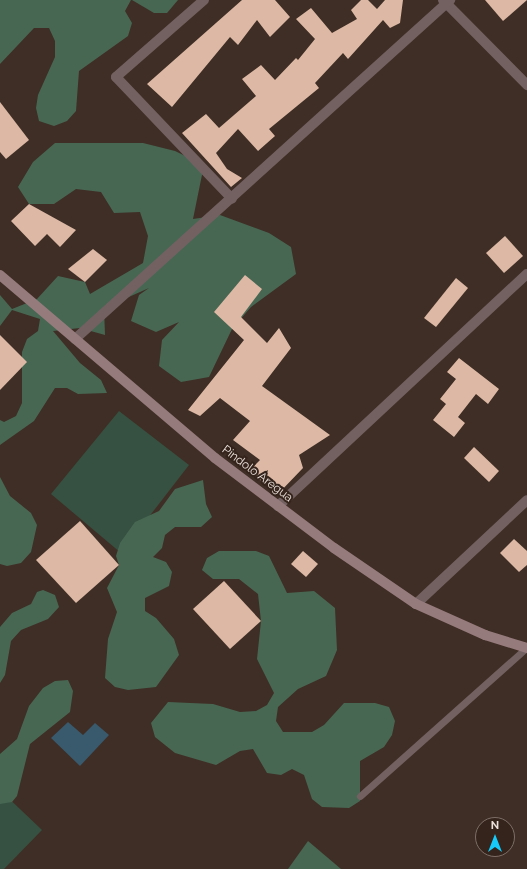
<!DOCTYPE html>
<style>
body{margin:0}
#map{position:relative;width:527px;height:869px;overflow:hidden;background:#3f2e25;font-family:Raleway,sans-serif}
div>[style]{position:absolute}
.green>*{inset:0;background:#365141}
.forest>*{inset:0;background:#476753}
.water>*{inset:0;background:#39596d}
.building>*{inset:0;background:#dcb8a5}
.lane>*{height:7px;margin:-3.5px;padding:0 3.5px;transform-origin:3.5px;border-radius:3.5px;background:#736162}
.street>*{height:10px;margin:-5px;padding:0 5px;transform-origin:5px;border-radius:5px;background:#736162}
.secondary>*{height:10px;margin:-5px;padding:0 5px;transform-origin:5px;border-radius:5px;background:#967b7d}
span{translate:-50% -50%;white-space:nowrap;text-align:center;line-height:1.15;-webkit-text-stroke:4px #34241c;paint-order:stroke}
.street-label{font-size:12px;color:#ebe0db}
.north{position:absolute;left:475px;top:817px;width:40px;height:40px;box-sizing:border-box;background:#34241c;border:1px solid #7d6f68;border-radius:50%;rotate:0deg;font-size:11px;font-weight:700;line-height:16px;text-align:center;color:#ebe0db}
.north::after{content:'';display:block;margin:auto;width:14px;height:18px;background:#16cafb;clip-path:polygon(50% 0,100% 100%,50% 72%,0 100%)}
</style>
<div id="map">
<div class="green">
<div style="clip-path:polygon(119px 411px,189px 465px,121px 553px,51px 494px)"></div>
<div style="clip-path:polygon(0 790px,42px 830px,4px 869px,0 869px)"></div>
</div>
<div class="forest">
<div style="clip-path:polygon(0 0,131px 0,125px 11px,132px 23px,128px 36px,79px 71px,76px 111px,67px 121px,54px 126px,39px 121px,36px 108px,38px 95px,55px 57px,55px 41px,49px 28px,34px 28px,0 64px)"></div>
<div style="clip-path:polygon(132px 0,178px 0,167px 13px,154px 13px)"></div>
<div style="clip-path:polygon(55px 143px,143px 143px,175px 151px,204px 165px,193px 219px,220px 215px,269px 233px,291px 247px,296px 274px,251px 307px,232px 329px,209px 377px,181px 382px,159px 366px,162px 340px,179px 322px,156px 332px,131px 321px,139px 295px,149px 288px,104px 308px,105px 335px,80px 328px,53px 331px,80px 363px,101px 380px,107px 393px,78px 394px,67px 388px,55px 388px,34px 421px,0 445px,0 420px,4px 422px,16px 416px,22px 403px,22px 352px,27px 339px,38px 331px,40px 319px,12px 310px,0 326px,0 295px,12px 309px,37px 299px,58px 276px,85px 282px,90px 294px,143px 263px,148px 236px,140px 212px,114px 213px,101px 192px,76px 189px,54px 204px,29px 204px,18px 187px,33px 162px)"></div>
<div style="clip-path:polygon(0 477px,10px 496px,31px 513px,37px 525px,31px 552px,21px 563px,7px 566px,0 564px)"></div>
<div style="clip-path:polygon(203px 480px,206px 504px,212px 517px,201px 527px,175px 527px,165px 535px,162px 548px,153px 557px,166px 562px,172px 572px,169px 586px,145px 598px,145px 611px,156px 618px,174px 639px,179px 655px,156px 687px,128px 690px,115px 687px,105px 678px,108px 639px,117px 612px,107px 588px,119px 565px,116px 556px,120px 543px,135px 522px,159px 511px,175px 489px)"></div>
<div style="clip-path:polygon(219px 551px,256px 551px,269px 556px,287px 593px,314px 591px,335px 608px,337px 650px,326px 676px,298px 689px,278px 707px,276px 721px,283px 732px,312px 732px,324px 725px,344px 703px,375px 703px,389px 707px,395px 721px,392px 735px,384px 747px,360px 761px,360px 801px,349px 808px,322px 807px,312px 799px,304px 775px,292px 769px,281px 775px,267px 773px,253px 749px,240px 751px,216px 765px,175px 753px,155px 737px,151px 723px,168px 702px,213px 704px,240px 712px,256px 711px,267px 705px,274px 693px,257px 659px,261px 621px,258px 594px,239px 579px,213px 579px,202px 570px,207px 558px)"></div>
<div style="clip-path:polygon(43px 590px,55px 595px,59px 607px,48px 619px,21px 630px,11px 641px,5px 675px,0 683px,0 627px,12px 613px,31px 604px,37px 592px)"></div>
<div style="clip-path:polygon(68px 680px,73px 691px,70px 712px,30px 744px,17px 796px,12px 802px,0 804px,0 754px,17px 739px,29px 706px,43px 688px,55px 681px)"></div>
<div style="clip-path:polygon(308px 841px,341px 869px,288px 869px)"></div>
</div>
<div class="water">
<div style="clip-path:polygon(68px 722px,83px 735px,95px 723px,109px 735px,80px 766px,51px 738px)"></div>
</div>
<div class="building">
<div style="clip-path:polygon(242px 0,275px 0,290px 17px,270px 37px,257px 20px,238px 45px,230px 37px,172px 107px,147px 84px)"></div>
<div style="clip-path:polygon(361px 0,368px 0,377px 9px,385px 0,403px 0,400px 23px,390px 28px,383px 20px,348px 59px,343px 53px,315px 83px,319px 88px,269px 129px,275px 136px,258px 151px,238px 129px,216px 153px,227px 169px,242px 178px,231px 187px,182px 133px,206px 114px,219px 128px,256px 96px,242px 79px,261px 65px,275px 80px,296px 58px,298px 60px,315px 39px,296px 19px,311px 8px,332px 33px,357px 19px,351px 10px)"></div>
<div style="clip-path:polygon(485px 0,527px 0,503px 21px)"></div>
<div style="clip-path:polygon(0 102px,29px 140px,6px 159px,0 152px)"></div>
<div style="clip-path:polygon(29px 204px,76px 230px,60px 247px,47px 234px,35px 246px,11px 221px)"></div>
<div style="clip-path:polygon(505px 236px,523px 256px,504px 273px,486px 253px)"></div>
<div style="clip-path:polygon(93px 249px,107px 260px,85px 282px,68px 269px)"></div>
<div style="clip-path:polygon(245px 275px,262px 289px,241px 317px,267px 343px,279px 328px,291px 348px,262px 386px,330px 435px,299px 455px,303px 468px,278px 494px,249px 471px,260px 460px,233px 440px,250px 421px,220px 398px,200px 416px,188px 410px,244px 340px,214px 312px)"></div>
<div style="clip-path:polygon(456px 278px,468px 288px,436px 327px,424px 318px)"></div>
<div style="clip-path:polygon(0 335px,27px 362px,0 390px)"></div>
<div style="clip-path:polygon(459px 358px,499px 389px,488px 404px,476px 394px,458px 417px,465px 423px,454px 437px,433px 420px,446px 404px,440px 399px,456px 379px,447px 372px)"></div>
<div style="clip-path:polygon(474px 447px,499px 471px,489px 482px,464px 458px)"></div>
<div style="clip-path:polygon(80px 521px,119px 565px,76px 603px,36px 560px)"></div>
<div style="clip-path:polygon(514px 539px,527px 551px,527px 565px,519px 572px,500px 553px)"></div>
<div style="clip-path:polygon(303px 551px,318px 564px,306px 577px,291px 564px)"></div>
<div style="clip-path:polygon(224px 581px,261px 621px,230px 649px,193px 609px)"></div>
</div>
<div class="lane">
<div style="left:360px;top:796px;width:222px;rotate:-41.7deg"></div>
</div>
<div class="street">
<div style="left:204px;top:0;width:117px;rotate:138.8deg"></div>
<div style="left:116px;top:77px;width:168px;rotate:46.4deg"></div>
<div style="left:443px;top:0;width:120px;rotate:45.3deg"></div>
<div style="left:75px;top:339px;width:506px;rotate:-42.11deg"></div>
<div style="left:278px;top:506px;width:340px;rotate:-43deg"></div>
<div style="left:416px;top:604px;width:152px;rotate:-43.1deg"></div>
</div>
<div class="secondary">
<div style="left:0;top:275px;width:282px;rotate:40.4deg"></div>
<div style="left:215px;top:458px;width:149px;rotate:37.1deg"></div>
<div style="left:334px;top:548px;width:99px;rotate:34.3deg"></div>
<div style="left:416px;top:604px;width:76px;rotate:24.2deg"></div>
<div style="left:485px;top:635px;width:44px;rotate:17.2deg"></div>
</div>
<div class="street-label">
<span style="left:257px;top:474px;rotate:37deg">Pindolo Aregua</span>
</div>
<div class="north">N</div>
</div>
